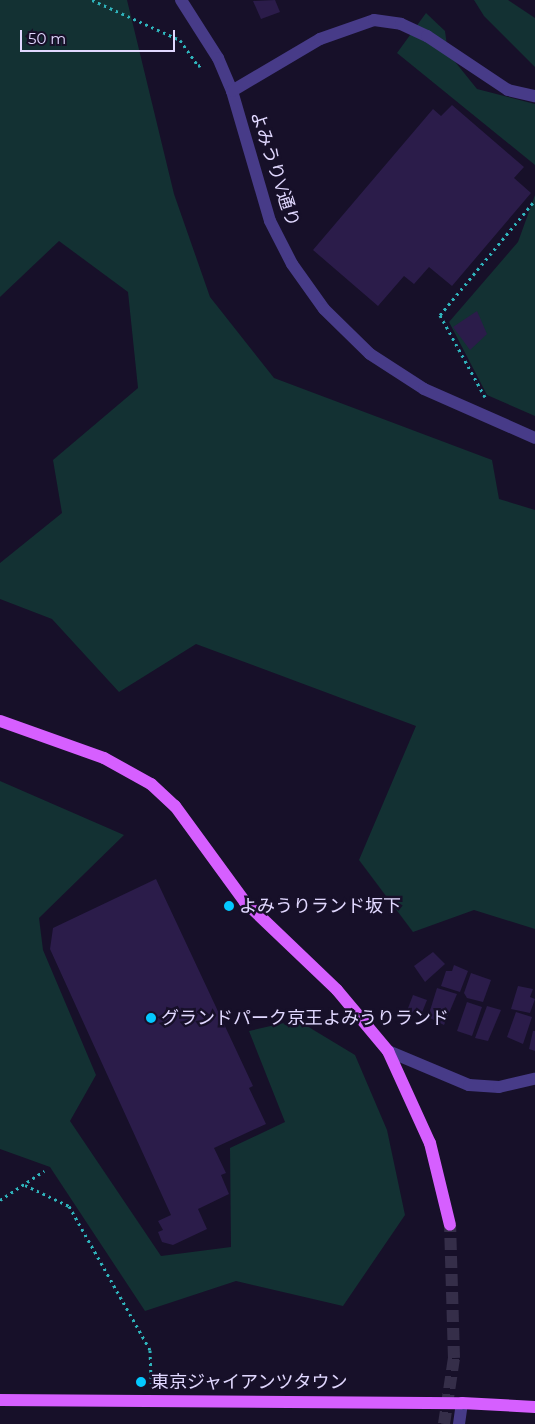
<!DOCTYPE html>
<meta charset="utf-8">
<style>
body{margin:0}
#map{position:relative;width:535px;height:1424px;overflow:hidden;background:#171029;font-family:Montserrat,"Noto Sans JP",sans-serif}
div>[style]{position:absolute}
.green>*{inset:0;background:#133133}
.building>*{inset:0;background:#2b1c4a}
.major-tunnel>*{height:12px;margin-top:-6px;transform-origin:0;background:repeating-linear-gradient(90deg,#352e49 0 12px,transparent 0 18px)}
.path>*{height:3px;margin-top:-1.5px;transform-origin:0;background:repeating-linear-gradient(90deg,#2fb4bc 0 2.5px,transparent 0 6.5px)}
.minor>*{height:12px;margin:-6px;padding:0 6px;transform-origin:6px;border-radius:6px;background:#473b88}
.major>*{height:12px;margin:-6px;padding:0 6px;transform-origin:6px;border-radius:6px;background:#d65fff}
.dots>*{width:14px;height:14px;translate:-50% -50%;box-sizing:border-box;border:2px solid #171029;border-radius:50%}
span{translate:-50% -50%;white-space:nowrap;text-align:center;line-height:1.15;-webkit-text-stroke:5px #171029;paint-order:stroke}
.street-label{font-size:18px;color:#e1d8ff}
.poi-label{font-size:18px;color:#e1d8ff}
.left{translate:0 -50%;text-align:left}
.scale{position:absolute;left:20px;top:30px;width:155px;height:22px;box-sizing:border-box;border:2px solid #e1d8ff;border-top:0;padding-left:6px;font-size:15px;line-height:18px;white-space:nowrap;color:#e1d8ff;-webkit-text-stroke:4px #171029;paint-order:stroke}
</style>
<div id="map">
<div class="green">
<div style="clip-path:polygon(0 0,127px 0,174px 194px,210px 297px,274px 378px,492px 460px,499px 499px,535px 510px,535px 929px,474px 910px,413px 932px,359px 860px,416px 726px,196px 644px,119px 692px,52px 619px,0 599px,0 563px,62px 513px,53px 460px,138px 388px,128px 292px,59px 241px,0 297px)"></div>
<div style="clip-path:polygon(474px 0,508px 0,535px 18px,535px 67px,484px 16px)"></div>
<div style="clip-path:polygon(426px 13px,445px 31px,448px 53px,477px 89px,535px 104px,535px 165px,397px 53px)"></div>
<div style="clip-path:polygon(535px 195px,535px 416px,487px 395px,449px 322px,518px 242px)"></div>
<div style="clip-path:polygon(0 781px,124px 835px,39px 918px,43px 950px,96px 1075px,70px 1121px,161px 1256px,231px 1247px,230px 1148px,285px 1122px,249px 1031px,297px 1020px,355px 1055px,387px 1130px,405px 1215px,343px 1306px,236px 1281px,145px 1311px,50px 1167px,0 1149px)"></div>
</div>
<div class="building">
<div style="clip-path:polygon(275px 0,280px 12px,261px 19px,253px 1px)"></div>
<div style="clip-path:polygon(452px 105px,524px 167px,514px 178px,531px 193px,452px 286px,429px 267px,414px 284px,404px 276px,378px 306px,313px 250px,433px 109px,441px 116px)"></div>
<div style="clip-path:polygon(477px 311px,487px 334px,470px 350px,453px 327px)"></div>
<div style="clip-path:polygon(156px 879px,253px 1086px,249px 1088px,266px 1124px,214px 1148px,226px 1173px,221px 1175px,229px 1194px,198px 1209px,207px 1229px,173px 1245px,162px 1242px,158px 1232px,163px 1230px,158px 1221px,171px 1215px,50px 949px,53px 928px)"></div>
<div style="clip-path:polygon(433px 952px,445px 964px,425px 982px,414px 966px)"></div>
<div style="clip-path:polygon(454px 965px,468px 971px,460px 992px,441px 986px,446px 971px,452px 971px)"></div>
<div style="clip-path:polygon(471px 973px,491px 980px,483px 1002px,467px 998px,464px 993px)"></div>
<div style="clip-path:polygon(518px 986px,533px 989px,530px 997px,535px 999px,530px 1013px,511px 1009px)"></div>
<div style="clip-path:polygon(437px 988px,457px 994px,444px 1025px,428px 1017px)"></div>
<div style="clip-path:polygon(413px 995px,427px 1000px,421px 1015px,407px 1011px)"></div>
<div style="clip-path:polygon(467px 1002px,482px 1007px,472px 1036px,457px 1031px)"></div>
<div style="clip-path:polygon(487px 1006px,501px 1010px,488px 1041px,475px 1038px)"></div>
<div style="clip-path:polygon(516px 1012px,532px 1017px,523px 1044px,507px 1037px)"></div>
<div style="clip-path:polygon(533px 1031px,535px 1031px,535px 1051px,529px 1049px)"></div>
</div>
<div class="major-tunnel">
<div style="left:444px;top:1424px;width:67px;rotate:-81.4deg"></div>
<div style="left:454px;top:1358px;width:133px;rotate:-91.7deg"></div>
</div>
<div class="path">
<div style="left:92px;top:0;width:97px;rotate:24.4deg"></div>
<div style="left:180px;top:40px;width:32px;rotate:55deg"></div>
<div style="left:198px;top:66px;width:5px;rotate:-22deg"></div>
<div style="left:485px;top:397px;width:94px;rotate:-118.8deg"></div>
<div style="left:440px;top:315px;width:149px;rotate:-50.4deg"></div>
<div style="left:25px;top:1185px;width:49px;rotate:25.5deg"></div>
<div style="left:69px;top:1206px;width:165px;rotate:60.6deg"></div>
<div style="left:150px;top:1350px;width:33px;rotate:88deg"></div>
<div style="left:0;top:1200px;width:53px;rotate:-33.4deg"></div>
</div>
<div class="minor">
<div style="left:181px;top:0;width:69px;rotate:57.5deg"></div>
<div style="left:218px;top:58px;width:36px;rotate:67deg"></div>
<div style="left:232px;top:91px;width:135px;rotate:73.7deg"></div>
<div style="left:270px;top:221px;width:48px;rotate:62.9deg"></div>
<div style="left:292px;top:264px;width:55px;rotate:54.6deg"></div>
<div style="left:324px;top:309px;width:64px;rotate:44.4deg"></div>
<div style="left:370px;top:354px;width:64px;rotate:32.9deg"></div>
<div style="left:424px;top:389px;width:121px;rotate:23.8deg"></div>
<div style="left:232px;top:91px;width:102px;rotate:-30.6deg"></div>
<div style="left:320px;top:39px;width:57px;rotate:-19.4deg"></div>
<div style="left:374px;top:20px;width:27px;rotate:8deg"></div>
<div style="left:401px;top:24px;width:29px;rotate:25deg"></div>
<div style="left:427px;top:36px;width:97px;rotate:33.7deg"></div>
<div style="left:508px;top:90px;width:28px;rotate:13deg"></div>
<div style="left:388px;top:1051px;width:88px;rotate:22.8deg"></div>
<div style="left:469px;top:1085px;width:30px;rotate:4deg"></div>
<div style="left:499px;top:1087px;width:37px;rotate:-13deg"></div>
<div style="left:459px;top:1424px;width:21px;rotate:-82deg"></div>
</div>
<div class="major">
<div style="left:0;top:721px;width:110px;rotate:19.6deg"></div>
<div style="left:104px;top:758px;width:54px;rotate:29deg"></div>
<div style="left:151px;top:784px;width:33px;rotate:43deg"></div>
<div style="left:175px;top:806px;width:119px;rotate:53.9deg"></div>
<div style="left:245px;top:902px;width:127px;rotate:43.7deg"></div>
<div style="left:337px;top:990px;width:80px;rotate:50.1deg"></div>
<div style="left:388px;top:1051px;width:101px;rotate:65.5deg"></div>
<div style="left:430px;top:1143px;width:84px;rotate:76.3deg"></div>
<div style="left:0;top:1400px;width:462px;rotate:0.4deg"></div>
<div style="left:462px;top:1403px;width:73px;rotate:3.1deg"></div>
</div>
<div class="dots">
<div style="left:229px;top:906px;background:#04c8ff"></div>
<div style="left:151px;top:1018px;background:#04c8ff"></div>
<div style="left:141px;top:1382px;background:#04c8ff"></div>
</div>
<div class="street-label">
<span style="left:275px;top:169px;rotate:72deg">よみうりV通り</span>
</div>
<div class="poi-label">
<span class="left" style="left:239px;top:906px">よみうりランド坂下</span>
<span class="left" style="left:161px;top:1018px">グランドパーク京王よみうりランド</span>
<span class="left" style="left:151px;top:1382px">東京ジャイアンツタウン</span>
</div>
<div class="scale">50 m</div>
</div>
